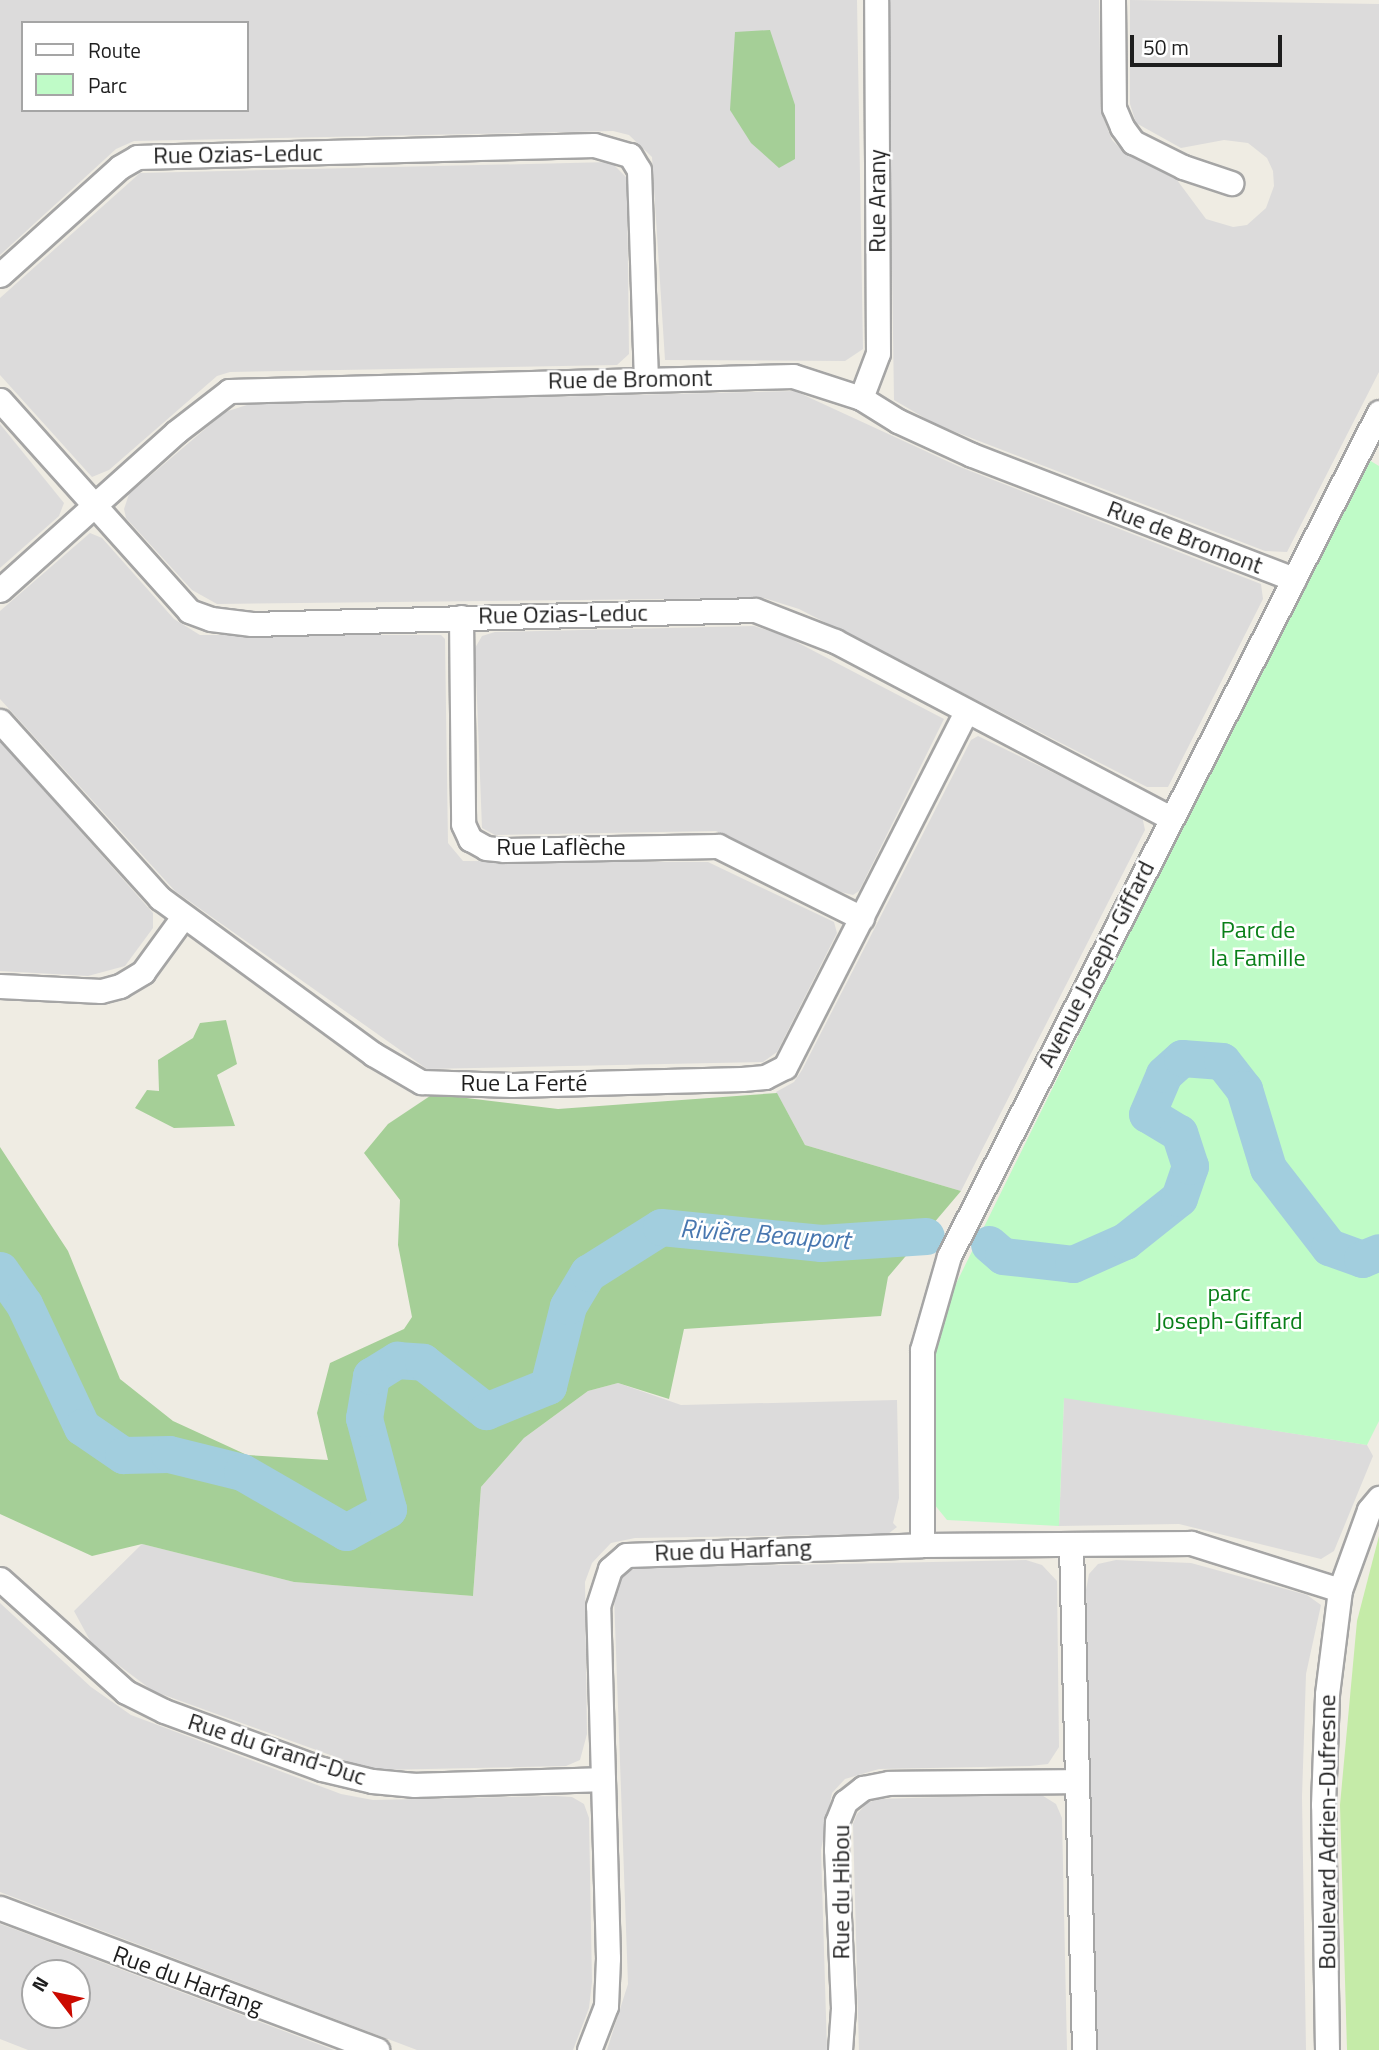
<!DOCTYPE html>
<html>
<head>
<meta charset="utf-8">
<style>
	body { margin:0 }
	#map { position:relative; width:1379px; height:2050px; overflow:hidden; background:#efece3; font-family:"Titillium Web",sans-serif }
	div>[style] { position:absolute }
	.residential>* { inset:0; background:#dcdbdb }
	.grass>* { inset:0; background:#c5eba8 }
	.forest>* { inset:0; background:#a5cf97 }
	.park>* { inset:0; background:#bffbc7 }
	.river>* { height:37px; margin:-18.5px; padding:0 18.5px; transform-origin:18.5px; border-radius:18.5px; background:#a2cede }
	.roads { filter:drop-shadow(2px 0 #a5a5a5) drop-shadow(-2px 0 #a5a5a5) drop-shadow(0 2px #a5a5a5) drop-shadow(0 -2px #a5a5a5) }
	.minor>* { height:23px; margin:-11.5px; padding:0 11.5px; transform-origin:11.5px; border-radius:11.5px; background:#fff }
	span { translate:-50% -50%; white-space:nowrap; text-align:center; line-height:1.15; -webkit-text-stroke:5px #fff; paint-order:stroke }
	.street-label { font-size:24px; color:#1e1e1e }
	.park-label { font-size:24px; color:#097f18 }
	.water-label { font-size:26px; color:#4877b0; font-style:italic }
	.legend { position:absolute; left:21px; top:21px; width:228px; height:91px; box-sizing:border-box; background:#fff; border:2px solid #a5a5a5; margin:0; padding:9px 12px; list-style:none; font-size:21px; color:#1e1e1e }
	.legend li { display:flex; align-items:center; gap:14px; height:35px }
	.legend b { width:35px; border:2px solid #a5a5a5 }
	.north { position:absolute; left:21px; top:1959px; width:70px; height:70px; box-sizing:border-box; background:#fff; border:2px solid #a5a5a5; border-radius:50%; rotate:302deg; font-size:19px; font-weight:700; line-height:28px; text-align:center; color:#1e1e1e }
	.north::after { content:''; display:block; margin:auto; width:24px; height:32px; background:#cb0a00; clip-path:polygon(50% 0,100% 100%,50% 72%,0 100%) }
	.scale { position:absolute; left:1130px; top:35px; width:152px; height:32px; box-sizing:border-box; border:4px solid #1e1e1e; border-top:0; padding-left:9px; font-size:21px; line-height:24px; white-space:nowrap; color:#1e1e1e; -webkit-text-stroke:5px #fff; paint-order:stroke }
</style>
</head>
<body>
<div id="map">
	<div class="residential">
		<i style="clip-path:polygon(evenodd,0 0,857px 0,863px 349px,845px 361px,665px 360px,652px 157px,629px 135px,613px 131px,134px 141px,116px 149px,0 255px,0 0,23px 23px,247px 23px,247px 110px,23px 110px,23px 23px)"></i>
		<i style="clip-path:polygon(888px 0,1099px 0,1101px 112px,1112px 140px,1123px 151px,1177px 180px,1206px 219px,1233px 227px,1247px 225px,1266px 208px,1274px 186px,1273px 171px,1267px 158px,1248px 143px,1224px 140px,1181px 148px,1136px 123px,1130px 104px,1130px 0,1379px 4px,1379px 372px,1287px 552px,1265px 551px,935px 424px,894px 400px)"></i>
		<i style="clip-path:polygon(611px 162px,627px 178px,629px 354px,617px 365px,230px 372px,217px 376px,109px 470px,92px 477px,0 375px,0 298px,140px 173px)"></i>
		<i style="clip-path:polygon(795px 391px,960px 467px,1261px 584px,1263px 599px,1168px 787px,1147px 787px,799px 609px,764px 598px,217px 604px,192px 590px,126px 518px,124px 509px,129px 494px,225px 412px,250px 404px)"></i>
		<i style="clip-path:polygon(0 424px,64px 503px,59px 516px,0 568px)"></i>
		<i style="clip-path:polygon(90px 533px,102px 538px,174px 619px,200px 635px,441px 635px,445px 639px,448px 843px,463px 861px,708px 862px,834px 922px,837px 933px,777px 1052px,763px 1062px,427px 1069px,175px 891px,0 699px,0 611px)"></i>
		<i style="clip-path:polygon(754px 626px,785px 636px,944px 719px,859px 891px,853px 895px,841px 892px,716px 831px,495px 835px,482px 828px,475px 648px,482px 636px,495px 632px)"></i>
		<i style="clip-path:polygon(978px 736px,1142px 816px,1145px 830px,961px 1191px,805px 1145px,776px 1092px,794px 1082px,802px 1070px,971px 740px)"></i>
		<i style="clip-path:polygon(0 741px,153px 913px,153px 928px,125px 966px,88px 976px,0 971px)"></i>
		<i style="clip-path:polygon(618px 1383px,681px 1405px,897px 1400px,899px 1498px,893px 1523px,897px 1527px,888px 1534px,635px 1538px,611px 1543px,592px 1563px,585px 1582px,587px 1734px,580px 1760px,566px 1766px,381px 1770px,358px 1765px,153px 1691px,93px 1646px,74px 1611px,142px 1544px,294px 1582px,473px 1596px,481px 1487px,524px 1438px,588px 1391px)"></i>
		<i style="clip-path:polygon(1064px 1397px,1367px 1445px,1373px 1456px,1334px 1551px,1321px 1559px,1179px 1524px,1059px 1526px)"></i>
		<i style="clip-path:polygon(1026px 1560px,1042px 1565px,1057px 1581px,1059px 1747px,1048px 1764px,1030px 1766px,879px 1769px,845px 1779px,832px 1793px,821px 1850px,827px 2050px,607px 2050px,628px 1984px,614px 1596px,619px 1576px,636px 1568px)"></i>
		<i style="clip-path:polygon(1116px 1560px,1191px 1563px,1307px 1595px,1321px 1605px,1306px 1674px,1302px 1797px,1306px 2050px,1097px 2050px,1086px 1590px,1089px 1574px,1098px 1564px)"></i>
		<i style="clip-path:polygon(0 1603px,91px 1687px,131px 1715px,341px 1794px,373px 1800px,555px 1796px,572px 1797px,584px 1804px,589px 1818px,592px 1982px,589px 2008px,573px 2050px,417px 2050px,0 1892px)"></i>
		<i style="clip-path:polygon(1040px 1794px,1056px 1804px,1062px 1818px,1067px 2050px,859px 2050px,853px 1824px,857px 1814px,867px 1803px,878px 1799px)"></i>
		<i style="clip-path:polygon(evenodd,0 1924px,14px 1929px,334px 2050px,28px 2050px,0 2039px,0 1924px,35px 1973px,77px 1973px,77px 2015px,35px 2015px,35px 1973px)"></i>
	</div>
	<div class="grass">
		<i style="clip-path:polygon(1379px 1536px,1379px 2050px,1347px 2050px,1340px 1805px,1357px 1621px)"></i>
	</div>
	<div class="forest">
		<i style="clip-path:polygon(770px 30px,795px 105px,795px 159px,779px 168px,751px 143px,730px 110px,735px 32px)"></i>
		<i style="clip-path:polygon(226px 1020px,237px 1064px,217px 1075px,235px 1126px,174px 1128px,135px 1108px,147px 1090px,159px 1091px,158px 1060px,193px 1038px,200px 1023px)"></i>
		<i style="clip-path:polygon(777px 1093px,805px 1145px,961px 1191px,888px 1277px,881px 1316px,684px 1329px,669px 1399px,618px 1383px,588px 1391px,524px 1438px,481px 1487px,473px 1596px,294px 1582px,142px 1544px,92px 1556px,0 1514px,0 1147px,68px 1251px,120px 1379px,173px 1421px,247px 1455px,328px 1460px,317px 1413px,330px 1363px,404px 1329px,412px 1317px,398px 1245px,400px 1200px,364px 1153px,388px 1124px,433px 1094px,558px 1109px)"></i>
	</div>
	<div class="park">
		<i style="clip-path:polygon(1369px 460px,1379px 466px,1379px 1421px,1367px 1445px,1064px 1398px,1059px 1526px,947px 1520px,934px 1504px,935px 1355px,944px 1308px,1213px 763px)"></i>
	</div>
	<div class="river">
		<i style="left:989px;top:1244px;width:18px;rotate:41deg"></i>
		<i style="left:1003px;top:1256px;width:70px;rotate:6.5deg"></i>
		<i style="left:1073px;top:1264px;width:57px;rotate:-23.9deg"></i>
		<i style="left:1125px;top:1241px;width:69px;rotate:-38.5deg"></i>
		<i style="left:1179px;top:1198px;width:34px;rotate:-71deg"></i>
		<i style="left:1190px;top:1166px;width:35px;rotate:-108deg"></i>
		<i style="left:1179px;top:1133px;width:37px;rotate:-149deg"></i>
		<i style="left:1147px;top:1114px;width:43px;rotate:-67deg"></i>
		<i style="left:1164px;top:1074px;width:24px;rotate:-42deg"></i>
		<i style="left:1182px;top:1058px;width:40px;rotate:4.3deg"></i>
		<i style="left:1222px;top:1061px;width:36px;rotate:52deg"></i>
		<i style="left:1244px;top:1089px;width:83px;rotate:73.1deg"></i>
		<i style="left:1268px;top:1168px;width:100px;rotate:52.3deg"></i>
		<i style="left:1329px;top:1247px;width:35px;rotate:20deg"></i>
		<i style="left:1362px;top:1259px;width:18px;rotate:-22deg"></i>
		<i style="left:0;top:1270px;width:42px;rotate:54.8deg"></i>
		<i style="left:24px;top:1304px;width:136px;rotate:64.8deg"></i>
		<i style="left:82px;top:1427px;width:50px;rotate:34.3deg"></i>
		<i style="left:123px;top:1455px;width:46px;rotate:-1.2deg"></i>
		<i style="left:169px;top:1454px;width:75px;rotate:13.9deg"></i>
		<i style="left:242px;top:1472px;width:120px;rotate:30deg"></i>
		<i style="left:346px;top:1532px;width:48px;rotate:-28.7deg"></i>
		<i style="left:388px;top:1509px;width:94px;rotate:-104.8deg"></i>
		<i style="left:364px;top:1418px;width:43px;rotate:-80.5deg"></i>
		<i style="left:371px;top:1376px;width:31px;rotate:-32deg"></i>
		<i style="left:397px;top:1360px;width:26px;rotate:4deg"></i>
		<i style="left:423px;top:1362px;width:80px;rotate:37.9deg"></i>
		<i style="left:486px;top:1411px;width:67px;rotate:-22deg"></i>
		<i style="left:548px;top:1386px;width:82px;rotate:-76deg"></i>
		<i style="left:568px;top:1306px;width:39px;rotate:-59deg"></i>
		<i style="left:588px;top:1273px;width:86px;rotate:-32.2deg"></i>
		<i style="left:661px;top:1227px;width:161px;rotate:5.7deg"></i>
		<i style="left:821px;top:1243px;width:105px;rotate:-3.8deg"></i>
	</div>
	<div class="roads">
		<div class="minor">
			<i style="left:1113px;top:0;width:108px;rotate:89.5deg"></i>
			<i style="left:1114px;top:108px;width:21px;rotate:67deg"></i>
			<i style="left:1122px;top:127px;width:19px;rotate:54deg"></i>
			<i style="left:1133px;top:142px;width:56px;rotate:26.6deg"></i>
			<i style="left:1183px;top:167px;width:51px;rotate:18.4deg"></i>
			<i style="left:0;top:275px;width:161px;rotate:-42deg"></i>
			<i style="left:120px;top:167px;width:20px;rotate:-30deg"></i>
			<i style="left:137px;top:157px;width:457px;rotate:-1.5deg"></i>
			<i style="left:594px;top:145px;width:37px;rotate:16deg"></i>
			<i style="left:630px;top:155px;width:17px;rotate:59deg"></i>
			<i style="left:639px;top:170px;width:209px;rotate:88.1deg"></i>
			<i style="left:861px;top:398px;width:48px;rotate:-69.3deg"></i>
			<i style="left:878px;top:353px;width:353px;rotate:-90.3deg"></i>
			<i style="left:0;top:400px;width:283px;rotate:48.1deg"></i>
			<i style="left:189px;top:611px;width:23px;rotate:20deg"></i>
			<i style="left:211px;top:619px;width:41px;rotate:7deg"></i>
			<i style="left:252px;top:624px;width:503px;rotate:-1.59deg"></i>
			<i style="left:755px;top:610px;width:86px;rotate:21.2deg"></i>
			<i style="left:835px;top:641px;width:380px;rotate:27.8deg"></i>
			<i style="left:0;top:590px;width:237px;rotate:-41.9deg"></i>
			<i style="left:176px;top:432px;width:67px;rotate:-37.7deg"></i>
			<i style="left:229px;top:391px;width:564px;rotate:-1.52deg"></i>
			<i style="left:793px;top:376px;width:71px;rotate:17.9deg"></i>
			<i style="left:861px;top:398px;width:44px;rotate:31.9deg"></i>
			<i style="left:898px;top:421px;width:81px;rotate:24.7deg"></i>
			<i style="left:972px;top:455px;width:345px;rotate:21.1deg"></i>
			<i style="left:461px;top:617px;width:207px;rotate:89.4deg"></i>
			<i style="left:463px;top:824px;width:17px;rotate:65deg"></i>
			<i style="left:470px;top:839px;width:18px;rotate:29deg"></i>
			<i style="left:486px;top:848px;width:18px;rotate:6deg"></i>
			<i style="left:504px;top:850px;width:214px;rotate:-1.1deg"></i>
			<i style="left:718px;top:846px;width:161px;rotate:26.6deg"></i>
			<i style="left:0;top:721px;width:239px;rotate:47.9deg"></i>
			<i style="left:160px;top:898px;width:264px;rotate:36.2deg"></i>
			<i style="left:373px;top:1054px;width:56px;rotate:30.3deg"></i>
			<i style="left:421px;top:1082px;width:91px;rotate:1.9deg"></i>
			<i style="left:512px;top:1085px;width:230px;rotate:-1.5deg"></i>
			<i style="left:742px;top:1079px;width:23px;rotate:-5deg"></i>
			<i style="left:765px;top:1077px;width:22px;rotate:-27deg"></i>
			<i style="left:785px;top:1067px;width:398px;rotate:-63deg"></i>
			<i style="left:0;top:986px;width:101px;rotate:2.8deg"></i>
			<i style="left:101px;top:991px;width:20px;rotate:-15deg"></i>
			<i style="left:120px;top:986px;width:27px;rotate:-31deg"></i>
			<i style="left:143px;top:972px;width:68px;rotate:-54deg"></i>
			<i style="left:922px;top:1545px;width:195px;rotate:-90deg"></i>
			<i style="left:922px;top:1350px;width:98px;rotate:-74deg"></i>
			<i style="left:949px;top:1256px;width:947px;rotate:-63deg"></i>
			<i style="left:1071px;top:1546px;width:504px;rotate:88.52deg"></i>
			<i style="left:0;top:1579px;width:169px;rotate:41.9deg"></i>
			<i style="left:126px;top:1692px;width:42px;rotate:26.6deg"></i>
			<i style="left:164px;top:1711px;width:168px;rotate:20.2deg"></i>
			<i style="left:322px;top:1769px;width:51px;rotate:13.5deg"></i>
			<i style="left:372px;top:1781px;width:43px;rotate:5.3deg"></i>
			<i style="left:415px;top:1785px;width:188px;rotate:-1.8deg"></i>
			<i style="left:0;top:1908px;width:403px;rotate:20.6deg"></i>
			<i style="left:589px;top:2050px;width:47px;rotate:-68.9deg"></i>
			<i style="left:606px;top:2006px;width:48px;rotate:-87.6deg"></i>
			<i style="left:608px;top:1958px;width:352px;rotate:-91.6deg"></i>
			<i style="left:598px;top:1606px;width:39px;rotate:-72deg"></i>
			<i style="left:610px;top:1569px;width:21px;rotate:-41deg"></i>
			<i style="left:626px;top:1555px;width:296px;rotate:-1.9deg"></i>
			<i style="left:922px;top:1545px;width:269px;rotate:-0.4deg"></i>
			<i style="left:1191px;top:1543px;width:156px;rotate:17.5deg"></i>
			<i style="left:840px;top:2050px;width:42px;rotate:-85.9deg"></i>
			<i style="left:843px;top:2008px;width:158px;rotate:-92.5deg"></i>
			<i style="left:836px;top:1850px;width:28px;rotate:-88deg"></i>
			<i style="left:837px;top:1822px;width:22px;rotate:-68deg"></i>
			<i style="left:845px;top:1802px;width:23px;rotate:-38deg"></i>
			<i style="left:863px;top:1788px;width:26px;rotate:-11deg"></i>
			<i style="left:889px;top:1783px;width:187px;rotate:-0.6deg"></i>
			<i style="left:1327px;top:2050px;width:245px;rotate:-90.9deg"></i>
			<i style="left:1323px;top:1805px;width:111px;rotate:-87.9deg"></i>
			<i style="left:1327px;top:1694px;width:105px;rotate:-82.9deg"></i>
			<i style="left:1340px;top:1590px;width:85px;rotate:-70.1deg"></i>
			<i style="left:1369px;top:1510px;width:16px;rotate:-50deg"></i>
		</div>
	</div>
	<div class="street-label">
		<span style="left:238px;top:154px;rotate:-1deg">Rue Ozias-Leduc</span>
		<span style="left:877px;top:201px;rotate:-90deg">Rue Arany</span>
		<span style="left:630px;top:379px;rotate:-1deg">Rue de Bromont</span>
		<span style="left:1185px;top:537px;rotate:21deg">Rue de Bromont</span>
		<span style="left:563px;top:614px;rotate:-1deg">Rue Ozias-Leduc</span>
		<span style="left:561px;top:847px">Rue Laflèche</span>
		<span style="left:1096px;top:964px;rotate:-63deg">Avenue Joseph-Giffard</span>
		<span style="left:524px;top:1083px">Rue La Ferté</span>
		<span style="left:733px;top:1550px;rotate:-2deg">Rue du Harfang</span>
		<span style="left:277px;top:1749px;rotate:18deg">Rue du Grand-Duc</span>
		<span style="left:1327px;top:1832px;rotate:-90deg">Boulevard Adrien-Dufresne</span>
		<span style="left:841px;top:1892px;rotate:-90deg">Rue du Hibou</span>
		<span style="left:188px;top:1980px;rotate:20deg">Rue du Harfang</span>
	</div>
	<div class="park-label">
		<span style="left:1258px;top:944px">Parc de<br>la Famille</span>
		<span style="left:1229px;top:1307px">parc<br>Joseph-Giffard</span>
	</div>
	<div class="water-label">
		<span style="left:765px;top:1234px;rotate:4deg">Rivière Beauport</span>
	</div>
	<ul class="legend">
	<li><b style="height:9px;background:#fff"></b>Route</li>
	<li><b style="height:19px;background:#bffbc7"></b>Parc</li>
	</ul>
	<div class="north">N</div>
	<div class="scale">50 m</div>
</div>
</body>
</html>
